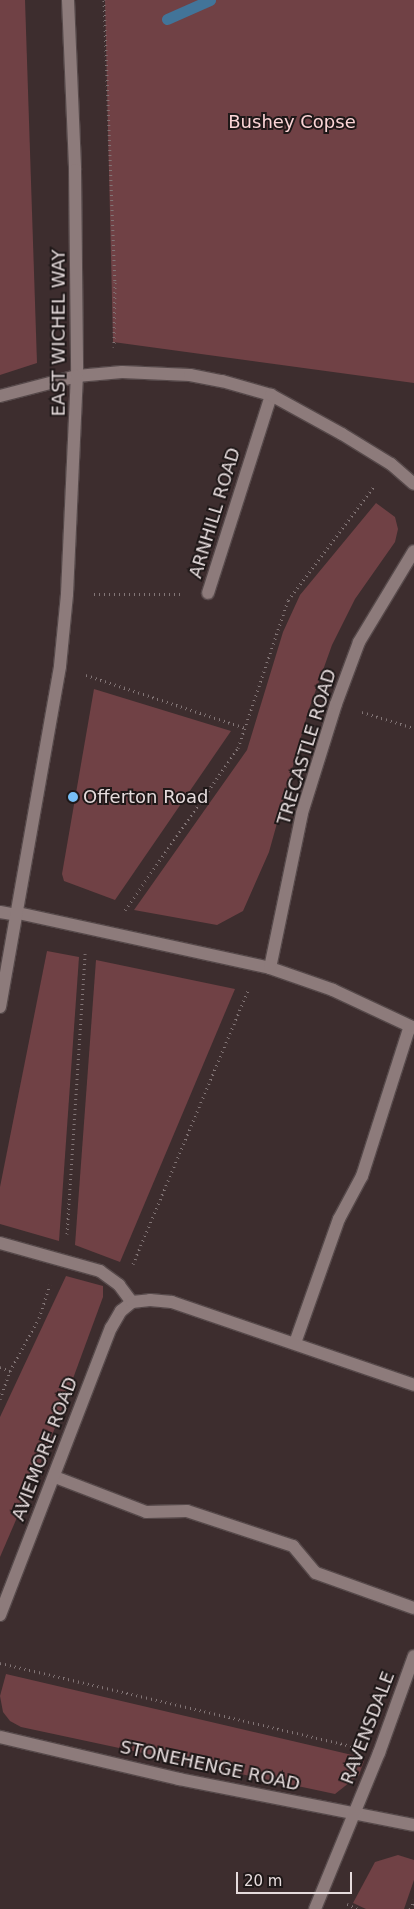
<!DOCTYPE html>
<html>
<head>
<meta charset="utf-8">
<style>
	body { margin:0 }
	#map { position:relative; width:414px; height:1909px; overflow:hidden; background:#3d2d2e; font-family:"DejaVu Sans",sans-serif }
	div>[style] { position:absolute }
	.green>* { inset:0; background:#704145 }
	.stream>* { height:11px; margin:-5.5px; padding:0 5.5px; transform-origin:5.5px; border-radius:5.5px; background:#427499 }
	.path>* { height:3px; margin-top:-1.5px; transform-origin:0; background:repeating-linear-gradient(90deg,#817475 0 1px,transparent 0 5px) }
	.roads { filter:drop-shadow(1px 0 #56494a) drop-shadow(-1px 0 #56494a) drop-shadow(0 1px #56494a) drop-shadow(0 -1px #56494a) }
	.service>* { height:12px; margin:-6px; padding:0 6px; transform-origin:6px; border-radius:6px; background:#8d7b7b }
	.pedestrian>* { height:12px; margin:-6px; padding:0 6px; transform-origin:6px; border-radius:6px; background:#8d7b7b }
	.minor>* { height:12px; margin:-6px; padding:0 6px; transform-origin:6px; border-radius:6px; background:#8d7b7b }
	.dots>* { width:14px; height:14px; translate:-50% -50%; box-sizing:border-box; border:2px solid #1f1818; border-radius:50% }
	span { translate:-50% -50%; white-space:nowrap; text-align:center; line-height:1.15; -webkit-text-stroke:4px #1f1818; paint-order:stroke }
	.park-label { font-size:18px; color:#fbd4d6 }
	.street-label { font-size:18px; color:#e6dcdd }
	.poi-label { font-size:18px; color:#e6dcdd }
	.left { translate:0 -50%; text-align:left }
	.scale { position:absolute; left:236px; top:1872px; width:116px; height:22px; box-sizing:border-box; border:2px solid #e6dcdd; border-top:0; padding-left:6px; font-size:15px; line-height:18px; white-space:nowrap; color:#e6dcdd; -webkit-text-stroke:4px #1f1818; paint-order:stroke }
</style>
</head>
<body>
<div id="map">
	<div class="green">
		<i style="clip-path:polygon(0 0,25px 0,37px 363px,0 375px)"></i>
		<i style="clip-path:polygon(105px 0,414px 0,414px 383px,113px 342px)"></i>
		<i style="clip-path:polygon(376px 503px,395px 517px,398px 529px,395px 542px,355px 599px,332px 645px,308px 712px,269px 852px,243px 911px,217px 925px,134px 910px,247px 750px,283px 632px,300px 595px)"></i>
		<i style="clip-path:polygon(94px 689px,231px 731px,115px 900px,64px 881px,62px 874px)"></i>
		<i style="clip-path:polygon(47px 951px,79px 957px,59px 1241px,0 1224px,0 1187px)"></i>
		<i style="clip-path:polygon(96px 960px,235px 989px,120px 1262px,75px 1245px)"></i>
		<i style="clip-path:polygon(66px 1276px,103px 1286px,103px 1297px,50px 1441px,0 1557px,0 1417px)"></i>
		<i style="clip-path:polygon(6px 1674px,365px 1758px,359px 1775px,335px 1794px,21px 1727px,10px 1721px,3px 1712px,0 1696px)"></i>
		<i style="clip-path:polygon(398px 1855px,414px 1860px,414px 1880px,404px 1909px,366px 1909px,353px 1903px,375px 1862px)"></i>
	</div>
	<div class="stream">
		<i style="left:167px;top:19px;width:47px;rotate:-23.8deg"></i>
	</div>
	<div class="path">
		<i style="left:104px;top:0;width:282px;rotate:87.8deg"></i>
		<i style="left:115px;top:282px;width:65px;rotate:90.9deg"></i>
		<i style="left:94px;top:594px;width:89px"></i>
		<i style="left:86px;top:675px;width:168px;rotate:18.4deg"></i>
		<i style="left:362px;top:712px;width:54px;rotate:17.1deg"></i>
		<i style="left:125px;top:910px;width:198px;rotate:-55.1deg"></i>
		<i style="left:238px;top:748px;width:156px;rotate:-71.3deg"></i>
		<i style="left:288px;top:600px;width:144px;rotate:-52.9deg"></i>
		<i style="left:67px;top:1234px;width:281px;rotate:-86.3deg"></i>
		<i style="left:133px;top:1264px;width:297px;rotate:-67.2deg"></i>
		<i style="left:0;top:1367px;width:11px;rotate:22deg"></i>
		<i style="left:0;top:1399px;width:30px;rotate:-70deg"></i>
		<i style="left:10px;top:1371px;width:60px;rotate:-61.3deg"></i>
		<i style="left:39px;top:1318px;width:35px;rotate:-72deg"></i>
		<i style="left:0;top:1663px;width:362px;rotate:13.3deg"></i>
		<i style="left:347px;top:1904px;width:12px;rotate:24deg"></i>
		<i style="left:410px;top:1909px;width:10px;rotate:-66deg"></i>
	</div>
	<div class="roads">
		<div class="service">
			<i style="left:68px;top:0;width:170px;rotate:87.6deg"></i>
			<i style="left:75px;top:170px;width:206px;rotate:89.4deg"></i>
			<i style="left:208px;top:593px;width:208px;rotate:-72.3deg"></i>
			<i style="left:295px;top:1343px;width:132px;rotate:-70.5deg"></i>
			<i style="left:339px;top:1219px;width:49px;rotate:-61.9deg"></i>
			<i style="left:362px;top:1176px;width:157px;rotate:-72.3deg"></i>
			<i style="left:55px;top:1477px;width:97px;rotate:21deg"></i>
			<i style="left:146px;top:1512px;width:41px;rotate:-1.4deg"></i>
			<i style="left:187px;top:1511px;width:112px;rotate:18.3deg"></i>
			<i style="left:293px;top:1546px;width:35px;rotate:50deg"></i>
			<i style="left:316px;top:1573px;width:104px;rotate:19.7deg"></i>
		</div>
		<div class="pedestrian">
			<i style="left:0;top:1243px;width:104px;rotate:15.6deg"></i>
			<i style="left:100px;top:1271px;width:24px;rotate:36deg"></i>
			<i style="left:119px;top:1285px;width:21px;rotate:53deg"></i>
		</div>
		<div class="minor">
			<i style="left:0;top:396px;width:80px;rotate:-14.6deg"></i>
			<i style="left:77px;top:376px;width:45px;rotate:-5.1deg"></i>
			<i style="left:122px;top:372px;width:68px;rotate:2.5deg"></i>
			<i style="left:190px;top:375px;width:33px;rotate:11deg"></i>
			<i style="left:222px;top:381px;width:51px;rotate:15.9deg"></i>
			<i style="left:271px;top:395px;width:81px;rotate:28.8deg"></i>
			<i style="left:342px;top:434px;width:57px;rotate:31.5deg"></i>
			<i style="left:391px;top:464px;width:30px;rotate:41deg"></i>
			<i style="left:0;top:912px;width:17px;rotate:10deg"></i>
			<i style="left:18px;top:913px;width:258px;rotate:12.3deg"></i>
			<i style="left:270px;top:968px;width:67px;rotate:19.2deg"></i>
			<i style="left:333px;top:990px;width:89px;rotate:25.1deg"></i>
			<i style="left:270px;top:968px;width:158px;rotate:-78.3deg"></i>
			<i style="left:302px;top:813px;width:114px;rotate:-72.7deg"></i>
			<i style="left:336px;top:704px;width:66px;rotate:-69.6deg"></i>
			<i style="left:359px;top:642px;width:106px;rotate:-58.9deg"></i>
			<i style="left:0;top:1007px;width:346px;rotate:-80deg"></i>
			<i style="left:60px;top:666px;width:72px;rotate:-84.4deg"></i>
			<i style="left:67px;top:594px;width:218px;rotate:-87.4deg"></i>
			<i style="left:0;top:1615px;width:308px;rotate:-68.9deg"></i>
			<i style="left:111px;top:1328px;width:20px;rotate:-60deg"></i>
			<i style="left:121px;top:1311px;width:14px;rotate:-39deg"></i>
			<i style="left:132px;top:1302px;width:18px;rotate:-6deg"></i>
			<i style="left:150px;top:1300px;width:22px;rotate:5deg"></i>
			<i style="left:172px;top:1302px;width:256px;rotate:18.9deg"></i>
			<i style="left:0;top:1737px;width:184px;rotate:13.2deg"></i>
			<i style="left:179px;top:1779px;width:239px;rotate:11.1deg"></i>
			<i style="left:315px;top:1909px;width:169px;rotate:-67.7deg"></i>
			<i style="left:379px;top:1753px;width:103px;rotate:-70.2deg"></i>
		</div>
	</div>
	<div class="dots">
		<i style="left:73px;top:797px;background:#77bff7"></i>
	</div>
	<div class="park-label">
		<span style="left:292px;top:122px">Bushey Copse</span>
	</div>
	<div class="street-label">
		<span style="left:59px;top:333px;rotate:-90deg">EAST WICHEL WAY</span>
		<span style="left:215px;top:513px;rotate:-73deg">ARNHILL ROAD</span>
		<span style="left:307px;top:747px;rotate:-73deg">TRECASTLE ROAD</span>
		<span style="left:45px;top:1449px;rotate:-69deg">AVIEMORE ROAD</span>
		<span style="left:368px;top:1728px;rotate:-69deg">RAVENSDALE</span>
		<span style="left:210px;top:1766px;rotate:12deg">STONEHENGE ROAD</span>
	</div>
	<div class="poi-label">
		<span class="left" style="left:83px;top:797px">Offerton Road</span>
	</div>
	<div class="scale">20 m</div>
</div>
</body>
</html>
